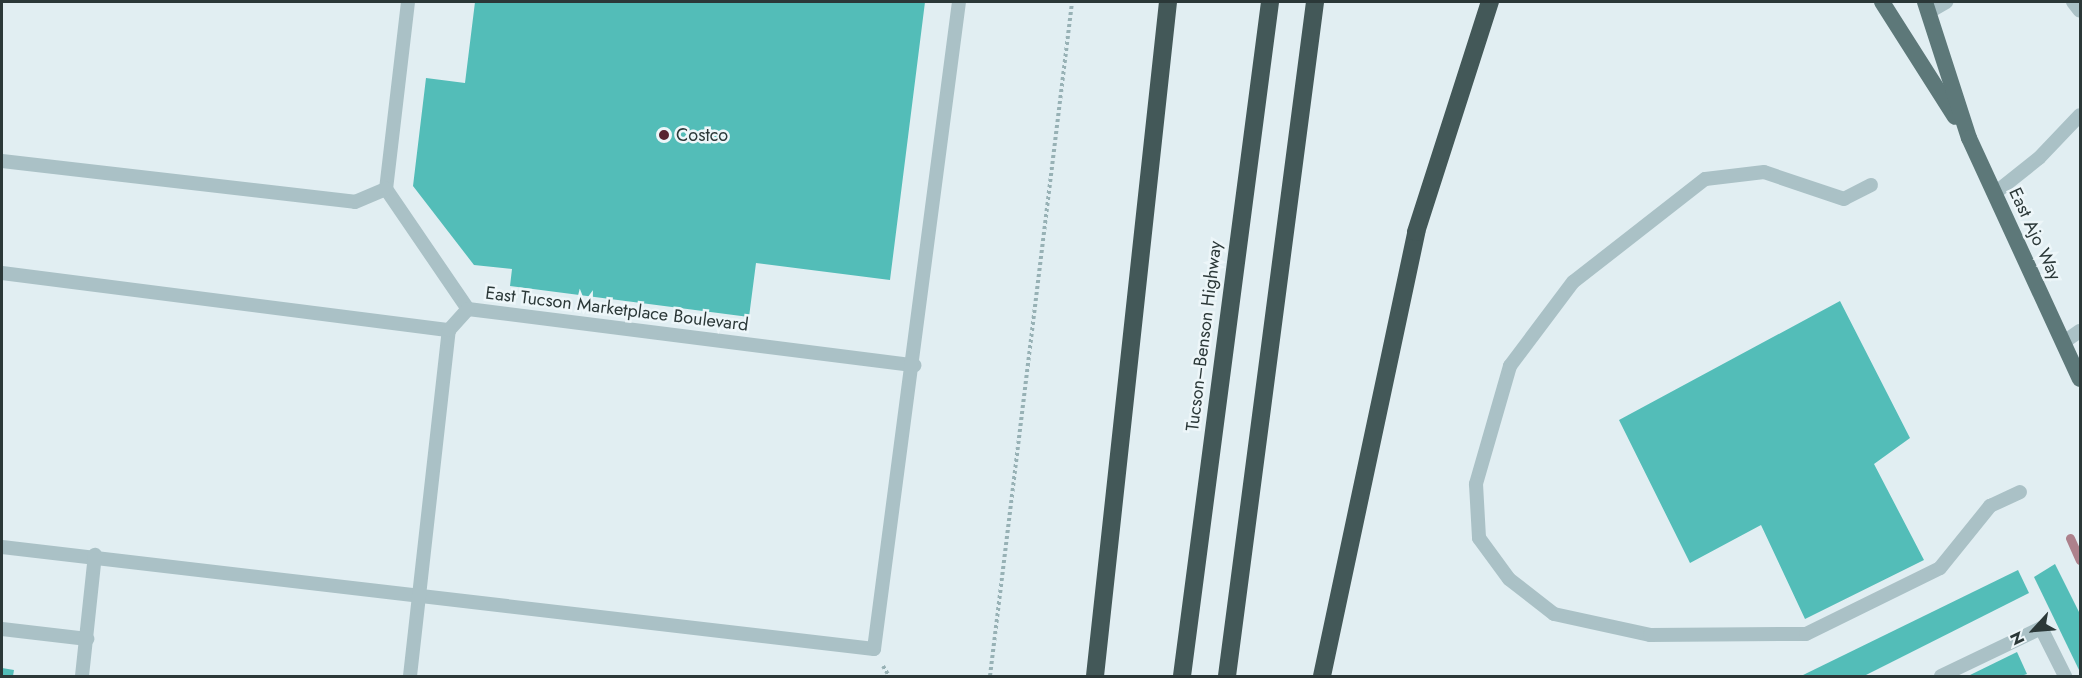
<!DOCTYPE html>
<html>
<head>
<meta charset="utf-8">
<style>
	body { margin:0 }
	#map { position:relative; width:2082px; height:678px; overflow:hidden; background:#e1eef2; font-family:Jost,sans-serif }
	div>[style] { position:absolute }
	.stream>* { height:9px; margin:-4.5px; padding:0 4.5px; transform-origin:4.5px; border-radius:4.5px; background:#ad818c }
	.building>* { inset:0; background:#53bdb8 }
	.path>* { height:4px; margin-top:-2px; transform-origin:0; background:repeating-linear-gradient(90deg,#97b1b5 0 3px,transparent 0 6px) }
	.service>* { height:14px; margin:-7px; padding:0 7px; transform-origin:7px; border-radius:7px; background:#aac1c6 }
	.primary>* { height:16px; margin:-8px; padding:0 8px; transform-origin:8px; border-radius:8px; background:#5d7879 }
	.motorway>* { height:18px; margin:-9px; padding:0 9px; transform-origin:9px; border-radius:9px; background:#435858 }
	.dots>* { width:16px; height:16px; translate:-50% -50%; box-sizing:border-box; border:3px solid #edf6f9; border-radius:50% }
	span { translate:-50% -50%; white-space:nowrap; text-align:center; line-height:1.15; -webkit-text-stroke:5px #edf6f9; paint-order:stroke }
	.poi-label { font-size:18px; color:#2b3838 }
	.left { translate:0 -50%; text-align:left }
	.street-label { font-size:18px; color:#2b3838 }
	.frame { position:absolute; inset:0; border:3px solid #2b3838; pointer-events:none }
	.north { position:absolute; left:2004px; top:600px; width:60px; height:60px; -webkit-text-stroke:4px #edf6f9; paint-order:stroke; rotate:244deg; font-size:16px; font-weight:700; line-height:24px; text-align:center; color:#2b3838 }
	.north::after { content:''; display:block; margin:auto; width:21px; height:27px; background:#2b3838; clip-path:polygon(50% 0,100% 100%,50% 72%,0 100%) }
</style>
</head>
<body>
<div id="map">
	<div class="stream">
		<i style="left:2070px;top:538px;width:24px;rotate:66deg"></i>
	</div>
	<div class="building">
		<i style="clip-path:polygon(475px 2px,925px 2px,890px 280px,756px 263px,749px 317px,510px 286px,512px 269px,474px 265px,413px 186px,426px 78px,465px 83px)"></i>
		<i style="clip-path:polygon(1840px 301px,1910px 438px,1874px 464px,1924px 560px,1805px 619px,1761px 525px,1690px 563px,1619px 420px)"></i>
		<i style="clip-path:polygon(2055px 564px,2080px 614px,2080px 672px,2034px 577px)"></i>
		<i style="clip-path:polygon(2018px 570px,2029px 593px,1864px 676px,1801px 676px)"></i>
		<i style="clip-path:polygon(2017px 652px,2027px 674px,2021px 676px,1968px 676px)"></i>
		<i style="clip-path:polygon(2px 668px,14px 670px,13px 676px,2px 676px)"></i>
	</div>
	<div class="path">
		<i style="left:883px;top:666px;width:12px;rotate:59deg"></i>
		<i style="left:990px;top:676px;width:679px;rotate:-83.06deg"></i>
	</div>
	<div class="service">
		<i style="left:408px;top:2px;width:188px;rotate:96.7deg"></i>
		<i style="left:386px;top:189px;width:145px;rotate:55.7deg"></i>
		<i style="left:468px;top:309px;width:450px;rotate:7.2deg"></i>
		<i style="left:2073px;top:2px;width:11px;rotate:52deg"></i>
		<i style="left:1929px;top:12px;width:20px;rotate:-30deg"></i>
		<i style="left:2px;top:161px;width:355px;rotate:6.6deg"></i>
		<i style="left:355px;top:202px;width:34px;rotate:-23deg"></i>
		<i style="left:1871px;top:185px;width:30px;rotate:153deg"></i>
		<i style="left:1844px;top:199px;width:84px;rotate:-161.4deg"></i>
		<i style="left:1764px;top:172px;width:59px;rotate:173.2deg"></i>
		<i style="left:1705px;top:179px;width:167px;rotate:142deg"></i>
		<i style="left:1573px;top:282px;width:105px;rotate:126.9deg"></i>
		<i style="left:1510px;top:366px;width:123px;rotate:106.1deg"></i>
		<i style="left:1476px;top:484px;width:54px;rotate:86.8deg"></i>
		<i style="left:1479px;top:538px;width:51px;rotate:53.8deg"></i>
		<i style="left:1509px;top:579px;width:57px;rotate:37.9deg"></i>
		<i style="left:1554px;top:614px;width:98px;rotate:12.3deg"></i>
		<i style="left:1650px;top:635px;width:156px;rotate:-0.4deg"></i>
		<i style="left:1806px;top:634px;width:149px;rotate:-26.2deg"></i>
		<i style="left:1940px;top:568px;width:80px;rotate:-51.1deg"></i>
		<i style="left:1990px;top:506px;width:33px;rotate:-25deg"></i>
		<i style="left:1995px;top:193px;width:56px;rotate:-38.5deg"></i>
		<i style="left:2039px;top:158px;width:59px;rotate:-46.4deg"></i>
		<i style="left:2px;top:273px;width:451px;rotate:7.3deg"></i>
		<i style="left:2064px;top:342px;width:19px;rotate:-35deg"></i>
		<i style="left:2px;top:547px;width:878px;rotate:6.67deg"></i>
		<i style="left:874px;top:649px;width:653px;rotate:-82.52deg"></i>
		<i style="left:2px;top:629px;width:86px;rotate:6.7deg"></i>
		<i style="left:82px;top:676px;width:122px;rotate:-83.9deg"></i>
		<i style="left:410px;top:676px;width:348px;rotate:-83.6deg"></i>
		<i style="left:449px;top:330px;width:28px;rotate:-48deg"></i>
		<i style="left:1941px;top:676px;width:111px;rotate:-25.6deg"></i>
		<i style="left:2041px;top:628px;width:54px;rotate:63.4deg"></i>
	</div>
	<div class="primary">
		<i style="left:1882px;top:2px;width:136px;rotate:57.6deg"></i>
		<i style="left:1925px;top:2px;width:143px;rotate:72.1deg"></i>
		<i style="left:1969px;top:138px;width:265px;rotate:65.3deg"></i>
	</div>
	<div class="motorway">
		<i style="left:1095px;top:676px;width:678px;rotate:-83.82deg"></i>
		<i style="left:1182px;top:676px;width:680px;rotate:-82.56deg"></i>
		<i style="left:1227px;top:676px;width:680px;rotate:-82.56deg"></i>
		<i style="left:1322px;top:676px;width:454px;rotate:-78deg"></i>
		<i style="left:1416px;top:232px;width:242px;rotate:-72.2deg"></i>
	</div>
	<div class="dots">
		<i style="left:664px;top:135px;background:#57232f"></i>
	</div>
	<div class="poi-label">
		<span class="left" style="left:676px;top:135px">Costco</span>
	</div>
	<div class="street-label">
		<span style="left:2035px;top:234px;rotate:65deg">East Ajo Way</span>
		<span style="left:617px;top:309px;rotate:7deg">East Tucson Marketplace Boulevard</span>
		<span style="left:1204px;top:336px;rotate:-83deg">Tucson–Benson Highway</span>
	</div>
	<div class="frame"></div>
	<div class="north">N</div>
</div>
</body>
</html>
